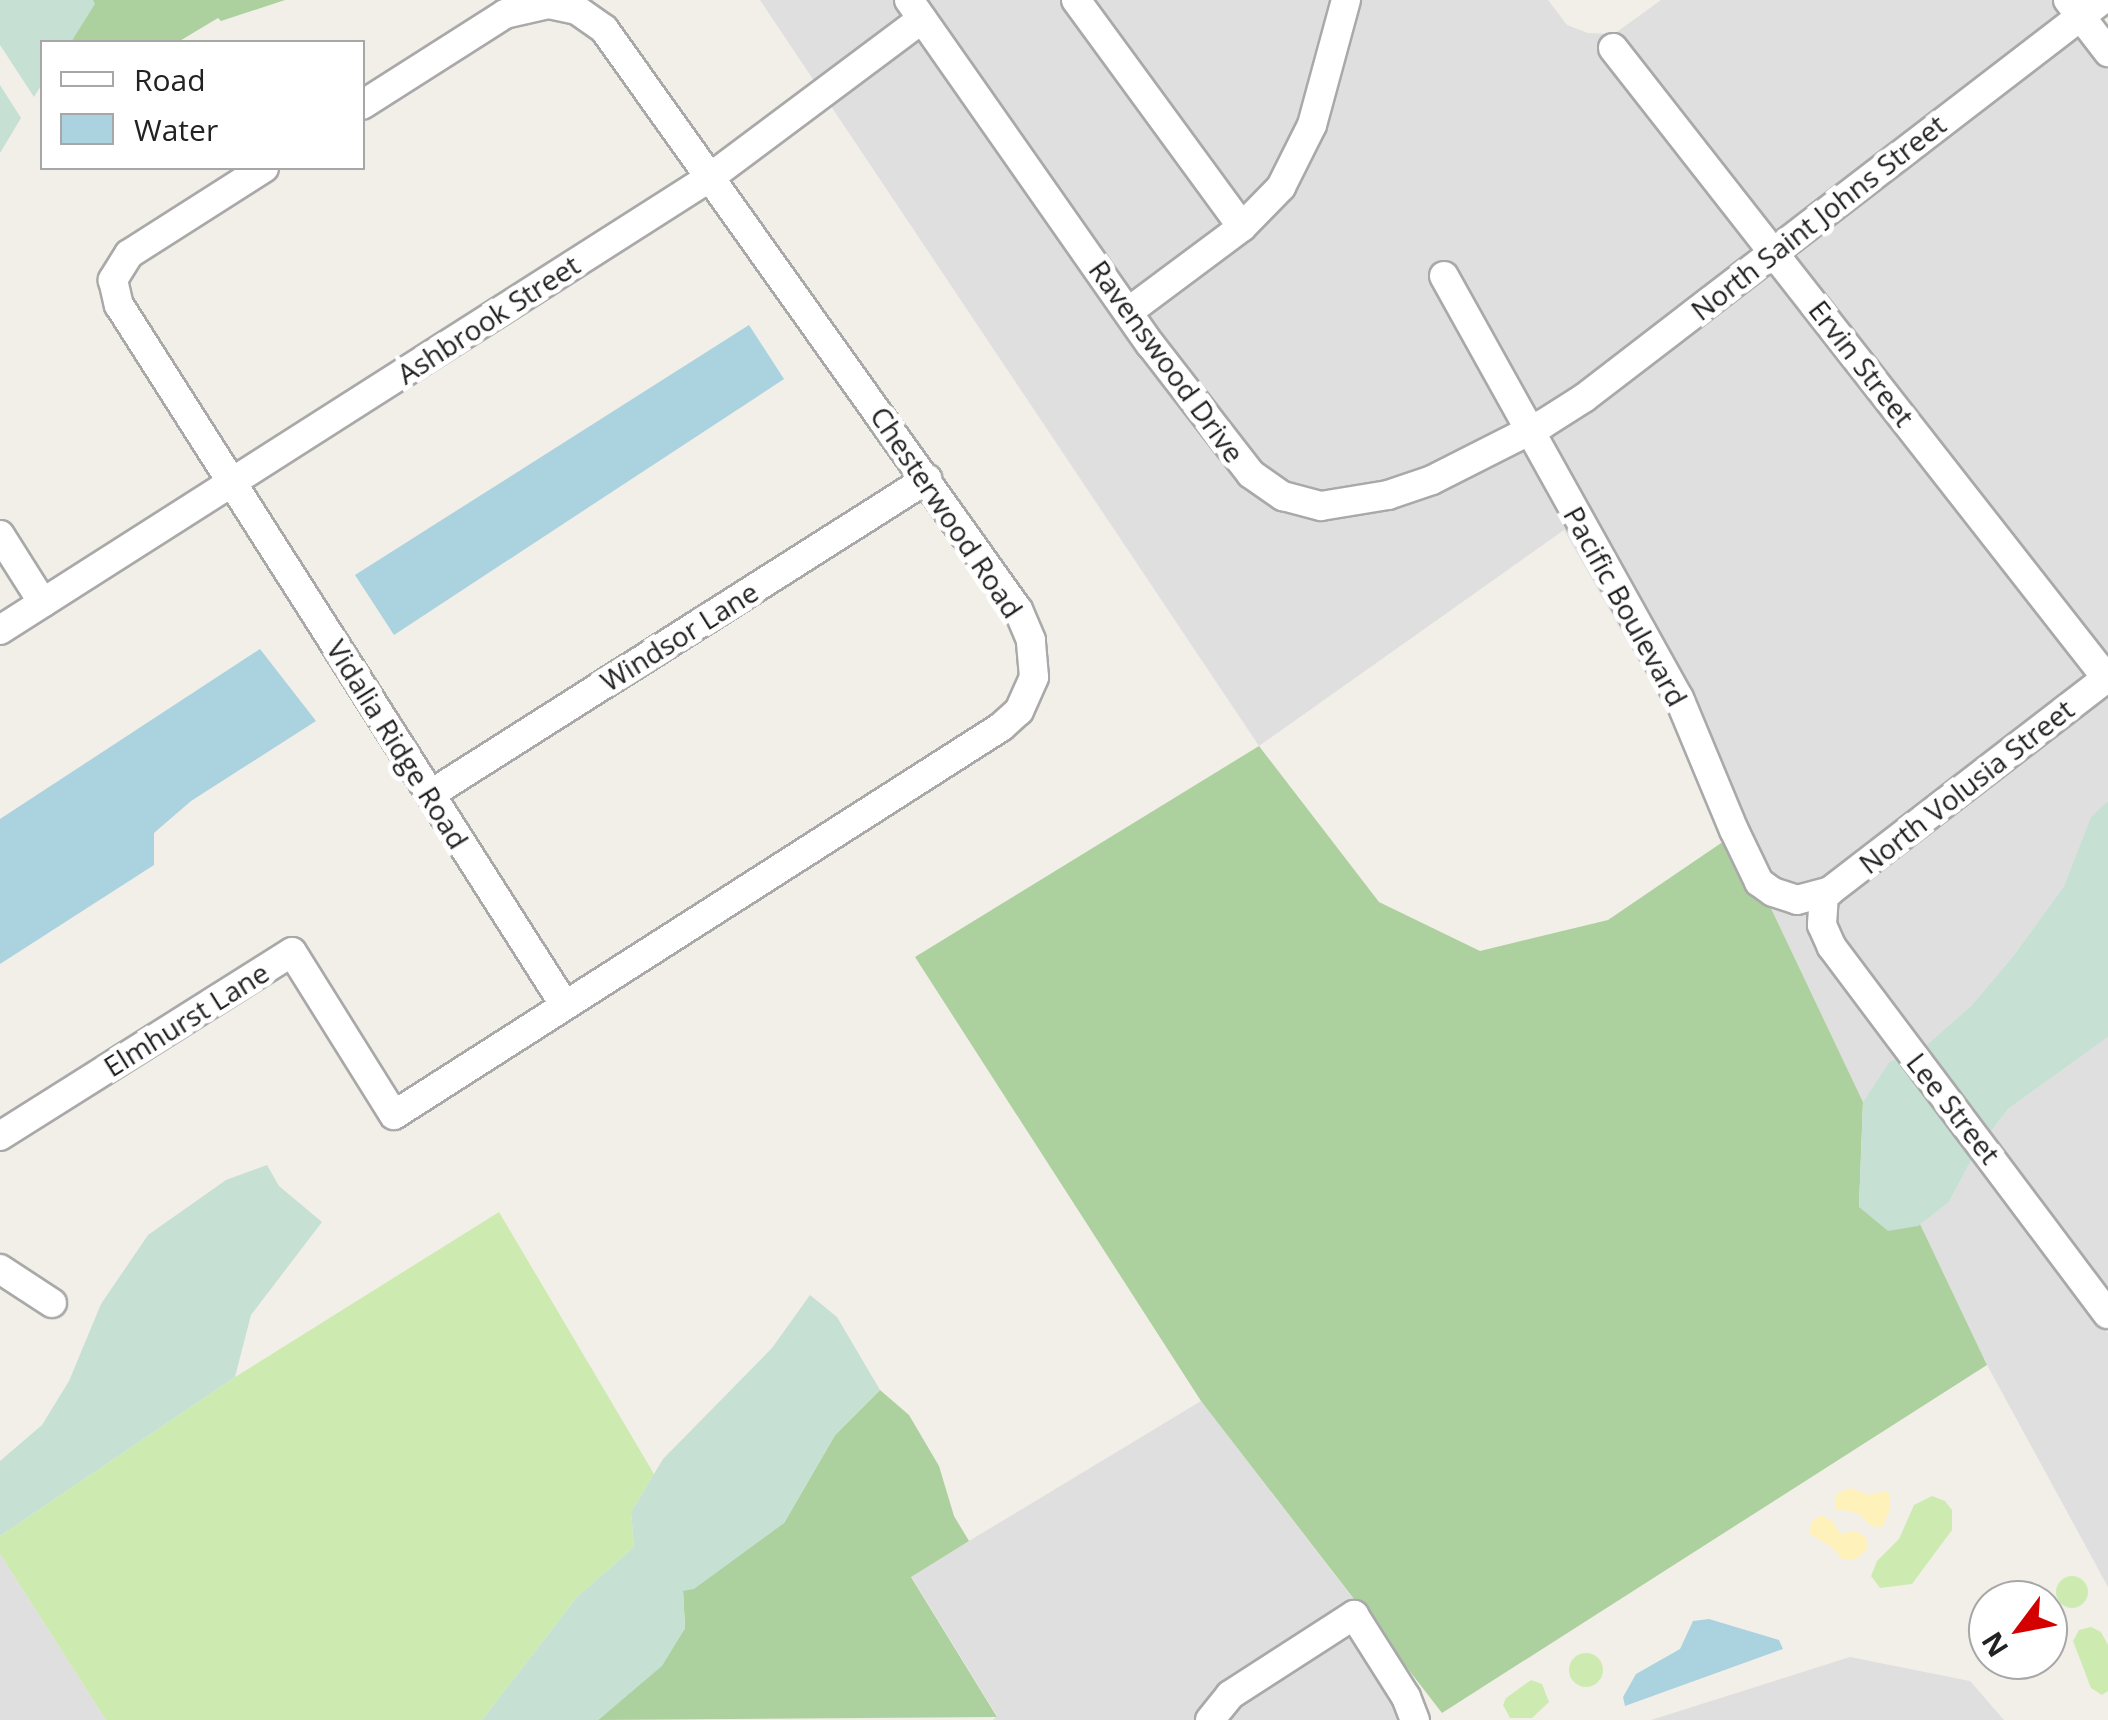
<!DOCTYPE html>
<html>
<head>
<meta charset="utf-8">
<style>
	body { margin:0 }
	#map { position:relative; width:2108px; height:1720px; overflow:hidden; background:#f2efe9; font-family:"Open Sans",sans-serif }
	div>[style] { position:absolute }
	.residential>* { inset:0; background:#e0dfdf }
	.grass>* { inset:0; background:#cdebb0 }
	.round { border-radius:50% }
	.forest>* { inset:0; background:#add19e }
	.wetland>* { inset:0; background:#c6e0d4 }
	.sand>* { inset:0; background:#fff1ba }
	.water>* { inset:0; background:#aad3df }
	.roads { filter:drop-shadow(2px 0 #a9a9a9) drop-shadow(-2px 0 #a9a9a9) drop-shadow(0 2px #a9a9a9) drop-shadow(0 -2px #a9a9a9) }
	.minor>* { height:28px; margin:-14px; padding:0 14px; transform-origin:14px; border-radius:14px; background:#fff }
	span { translate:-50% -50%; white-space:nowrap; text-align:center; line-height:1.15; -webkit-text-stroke:10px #fff; paint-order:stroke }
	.street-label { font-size:28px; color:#222 }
	.legend { position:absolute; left:40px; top:40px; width:325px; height:130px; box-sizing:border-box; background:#fff; border:2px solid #a7a7a7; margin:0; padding:12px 18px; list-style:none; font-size:30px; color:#222 }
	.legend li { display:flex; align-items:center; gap:20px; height:50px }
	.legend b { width:50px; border:2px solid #a7a7a7 }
	.north { position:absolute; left:1968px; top:1580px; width:100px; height:100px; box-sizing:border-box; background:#fff; border:2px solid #a7a7a7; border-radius:50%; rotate:238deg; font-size:28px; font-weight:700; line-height:40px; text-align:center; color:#222 }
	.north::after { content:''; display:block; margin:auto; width:35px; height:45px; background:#d40000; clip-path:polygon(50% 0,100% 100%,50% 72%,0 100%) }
</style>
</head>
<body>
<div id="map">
	<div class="residential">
		<i style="clip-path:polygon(760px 0,895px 0,952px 81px,1297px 512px,1526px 445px,1669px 703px,1694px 759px,1564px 530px,1259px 746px)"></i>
		<i style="clip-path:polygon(922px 0,1062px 0,1228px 226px,1131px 298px)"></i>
		<i style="clip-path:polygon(1089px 0,1336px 0,1302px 123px,1272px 183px,1245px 212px)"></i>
		<i style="clip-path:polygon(1357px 0,1548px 0,1567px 25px,1588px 33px,1614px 34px,1661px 0,2054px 0,2066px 15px,1777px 236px,1615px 34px,1599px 47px,1760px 249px,1535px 418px,1448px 263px,1430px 274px,1516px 428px,1386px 486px,1306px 494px,1259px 467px,1142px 313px,1256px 229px)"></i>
		<i style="clip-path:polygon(2078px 30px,2108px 70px,2108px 662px,1789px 251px)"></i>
		<i style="clip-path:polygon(1771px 264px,2092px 677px,1824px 883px,1799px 890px,1768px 875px,1545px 434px)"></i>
		<i style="clip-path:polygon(2104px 693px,2108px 698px,2108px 801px,2091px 818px,2064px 886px,2014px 955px,1971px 1006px,1922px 1049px,1841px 941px,1833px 921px,1836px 900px)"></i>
		<i style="clip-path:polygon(1768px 902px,1811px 908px,1901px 1057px,1889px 1062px,1863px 1102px)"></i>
		<i style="clip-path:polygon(2108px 1037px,2108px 1295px,1988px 1135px,2008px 1109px)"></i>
		<i style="clip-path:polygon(1975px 1153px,2108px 1333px,2108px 1587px,1987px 1365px,1920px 1224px,1949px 1202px)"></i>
		<i style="clip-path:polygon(1201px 1401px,1361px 1609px,1199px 1720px,993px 1720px,997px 1716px,911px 1576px)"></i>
		<i style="clip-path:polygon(0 1554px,106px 1720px,0 1720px)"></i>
		<i style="clip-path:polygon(1350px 1629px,1404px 1720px,1221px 1720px,1225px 1714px)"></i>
		<i style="clip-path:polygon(1850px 1657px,1970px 1681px,2004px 1720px,1651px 1720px)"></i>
	</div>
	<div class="grass">
		<i style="clip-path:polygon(499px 1212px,654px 1474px,631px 1512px,634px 1547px,577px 1597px,482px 1720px,106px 1720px,0 1554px,0 1536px,235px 1377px)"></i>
		<i style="clip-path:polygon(1932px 1496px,1945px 1501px,1952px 1510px,1952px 1530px,1912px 1584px,1880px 1588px,1871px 1576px,1877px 1561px,1899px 1539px,1914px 1505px)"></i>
		<i class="round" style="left:2056px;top:1576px;width:32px;height:32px"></i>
		<i style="clip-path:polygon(2091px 1627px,2101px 1632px,2108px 1645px,2108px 1691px,2102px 1695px,2091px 1688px,2073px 1641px,2079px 1630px)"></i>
		<i class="round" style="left:1569px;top:1653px;width:34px;height:34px"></i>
		<i style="clip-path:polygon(1531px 1680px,1542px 1684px,1549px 1702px,1532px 1718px,1510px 1718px,1503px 1705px,1506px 1698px)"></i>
	</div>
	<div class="forest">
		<i style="clip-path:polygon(93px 0,285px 0,221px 21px,218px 18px,178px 42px,71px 42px)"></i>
		<i style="clip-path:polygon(1259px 746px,1379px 902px,1480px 951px,1608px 920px,1727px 839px,1768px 902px,1863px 1102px,1859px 1207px,1920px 1224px,1987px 1365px,1442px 1713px,1201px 1401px,915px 957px)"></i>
		<i style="clip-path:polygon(880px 1390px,909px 1415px,939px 1466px,954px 1516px,969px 1541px,911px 1577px,997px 1717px,598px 1720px,662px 1665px,685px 1628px,683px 1590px,784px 1523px,835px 1435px)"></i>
	</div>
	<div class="wetland">
		<i style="clip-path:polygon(0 0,93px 0,95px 4px,71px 42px,42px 42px,42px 84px,34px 97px,0 45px)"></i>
		<i style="clip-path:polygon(0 85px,21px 118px,0 153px)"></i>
		<i style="clip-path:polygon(2108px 801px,2108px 1037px,2008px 1109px,1988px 1135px,1922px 1049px,1971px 1006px,2014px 955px,2064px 886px,2091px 817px)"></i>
		<i style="clip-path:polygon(1901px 1057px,1975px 1153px,1949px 1202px,1918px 1226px,1888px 1231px,1859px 1207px,1863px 1102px,1889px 1062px)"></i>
		<i style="clip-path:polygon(267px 1165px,279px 1186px,322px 1222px,251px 1315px,235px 1377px,0 1536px,0 1461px,42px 1425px,69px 1381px,101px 1304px,148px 1235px,226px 1180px)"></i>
		<i style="clip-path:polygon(810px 1295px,837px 1317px,880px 1390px,835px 1435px,784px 1523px,694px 1589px,683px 1591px,685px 1628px,662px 1666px,598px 1720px,482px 1720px,577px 1597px,634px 1547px,631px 1512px,663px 1459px,772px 1348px)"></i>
	</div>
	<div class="sand">
		<i style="clip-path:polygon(1850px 1488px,1869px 1495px,1885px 1491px,1890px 1494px,1890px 1510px,1882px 1527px,1871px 1526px,1858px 1513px,1836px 1509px,1836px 1494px)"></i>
		<i style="clip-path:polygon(1821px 1515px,1833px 1522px,1840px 1534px,1855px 1531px,1865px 1536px,1868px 1548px,1856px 1559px,1843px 1560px,1833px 1548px,1809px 1533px,1812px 1521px)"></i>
	</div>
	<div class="water">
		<i style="clip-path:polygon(749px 325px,784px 379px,394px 635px,355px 575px)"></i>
		<i style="clip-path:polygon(260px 649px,316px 721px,191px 801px,154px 833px,154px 865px,0 964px,0 819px)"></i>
		<i style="clip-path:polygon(1709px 1619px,1779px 1640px,1783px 1649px,1625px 1706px,1623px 1697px,1636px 1674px,1680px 1649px,1693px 1621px)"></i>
	</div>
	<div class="roads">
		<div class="minor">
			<i style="left:909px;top:0;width:421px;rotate:55deg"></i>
			<i style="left:1151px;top:345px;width:163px;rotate:52.2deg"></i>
			<i style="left:1251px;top:474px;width:39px;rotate:35deg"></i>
			<i style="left:1283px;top:496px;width:39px;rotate:15deg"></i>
			<i style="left:1321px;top:506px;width:68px;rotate:-9.3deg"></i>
			<i style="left:1388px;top:495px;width:46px;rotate:-18.8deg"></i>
			<i style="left:1432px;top:480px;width:124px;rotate:-26.8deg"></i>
			<i style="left:1543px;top:424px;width:49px;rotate:-32.4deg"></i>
			<i style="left:1584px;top:398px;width:653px;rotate:-37.54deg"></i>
			<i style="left:1076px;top:0;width:281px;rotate:53.8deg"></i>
			<i style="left:2068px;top:0;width:66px;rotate:52.4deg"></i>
			<i style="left:1613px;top:48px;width:803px;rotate:51.93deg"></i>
			<i style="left:264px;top:168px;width:160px;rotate:147.5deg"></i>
			<i style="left:129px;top:254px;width:31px;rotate:122deg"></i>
			<i style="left:113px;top:280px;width:26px;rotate:77deg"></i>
			<i style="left:119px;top:305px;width:829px;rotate:57.52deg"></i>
			<i style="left:1444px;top:276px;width:483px;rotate:60.9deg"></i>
			<i style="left:1679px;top:698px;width:143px;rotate:67.4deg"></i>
			<i style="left:1734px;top:830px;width:58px;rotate:64.3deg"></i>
			<i style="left:1759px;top:882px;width:17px;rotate:36deg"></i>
			<i style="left:1773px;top:892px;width:25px;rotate:18deg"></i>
			<i style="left:1797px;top:900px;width:34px;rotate:-15deg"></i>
			<i style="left:1830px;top:891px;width:351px;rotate:-37.6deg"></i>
			<i style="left:1128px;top:312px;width:142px;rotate:-36.7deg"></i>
			<i style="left:1242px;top:227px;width:56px;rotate:-45.7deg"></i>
			<i style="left:1281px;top:187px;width:69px;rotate:-63.4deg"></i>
			<i style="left:1312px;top:125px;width:130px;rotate:-74.8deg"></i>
			<i style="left:0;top:535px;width:80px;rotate:57.7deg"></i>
			<i style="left:0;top:630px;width:844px;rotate:-32.52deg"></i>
			<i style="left:712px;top:176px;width:262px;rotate:-36.8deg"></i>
			<i style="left:431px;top:794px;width:588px;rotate:-32.42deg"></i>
			<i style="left:1824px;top:895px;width:30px;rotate:94deg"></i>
			<i style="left:1822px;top:925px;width:24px;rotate:66deg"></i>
			<i style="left:1832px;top:947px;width:459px;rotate:53.1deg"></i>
			<i style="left:0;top:1136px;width:345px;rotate:-32.2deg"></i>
			<i style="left:292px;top:952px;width:192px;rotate:58deg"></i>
			<i style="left:394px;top:1115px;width:720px;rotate:-32.59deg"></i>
			<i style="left:1001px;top:727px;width:24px;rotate:-42deg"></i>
			<i style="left:1019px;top:711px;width:37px;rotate:-66deg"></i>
			<i style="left:1034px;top:677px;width:37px;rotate:-95deg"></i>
			<i style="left:1031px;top:640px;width:33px;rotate:-113deg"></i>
			<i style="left:1018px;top:610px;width:713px;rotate:-125.47deg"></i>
			<i style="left:604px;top:29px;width:33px;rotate:-145deg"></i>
			<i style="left:577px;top:10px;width:30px;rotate:-168deg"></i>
			<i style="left:548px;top:4px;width:44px;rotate:166.9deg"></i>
			<i style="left:505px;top:14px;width:169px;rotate:147.5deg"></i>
			<i style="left:0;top:1269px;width:62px;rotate:33.2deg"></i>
			<i style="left:1210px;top:1720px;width:32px;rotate:-51deg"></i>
			<i style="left:1230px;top:1695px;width:148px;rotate:-32.8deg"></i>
			<i style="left:1354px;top:1615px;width:97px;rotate:57.6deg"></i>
			<i style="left:1406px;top:1697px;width:25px;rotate:69deg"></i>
		</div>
	</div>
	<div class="street-label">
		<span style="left:1818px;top:217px;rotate:-38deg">North Saint Johns Street</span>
		<span style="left:488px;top:319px;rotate:-33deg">Ashbrook Street</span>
		<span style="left:1167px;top:361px;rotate:54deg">Ravenswood Drive</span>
		<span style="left:1862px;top:363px;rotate:52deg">Ervin Street</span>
		<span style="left:947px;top:512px;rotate:56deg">Chesterwood Road</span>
		<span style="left:1626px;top:606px;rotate:61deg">Pacific Boulevard</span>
		<span style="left:679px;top:636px;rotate:-32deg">Windsor Lane</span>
		<span style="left:398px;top:744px;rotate:58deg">Vidalia Ridge Road</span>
		<span style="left:1966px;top:786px;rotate:-38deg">North Volusia Street</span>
		<span style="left:186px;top:1019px;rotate:-32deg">Elmhurst Lane</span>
		<span style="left:1954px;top:1108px;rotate:52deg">Lee Street</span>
	</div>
	<ul class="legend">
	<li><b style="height:12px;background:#fff"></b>Road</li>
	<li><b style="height:28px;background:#aad3df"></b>Water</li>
	</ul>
	<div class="north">N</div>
</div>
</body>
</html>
